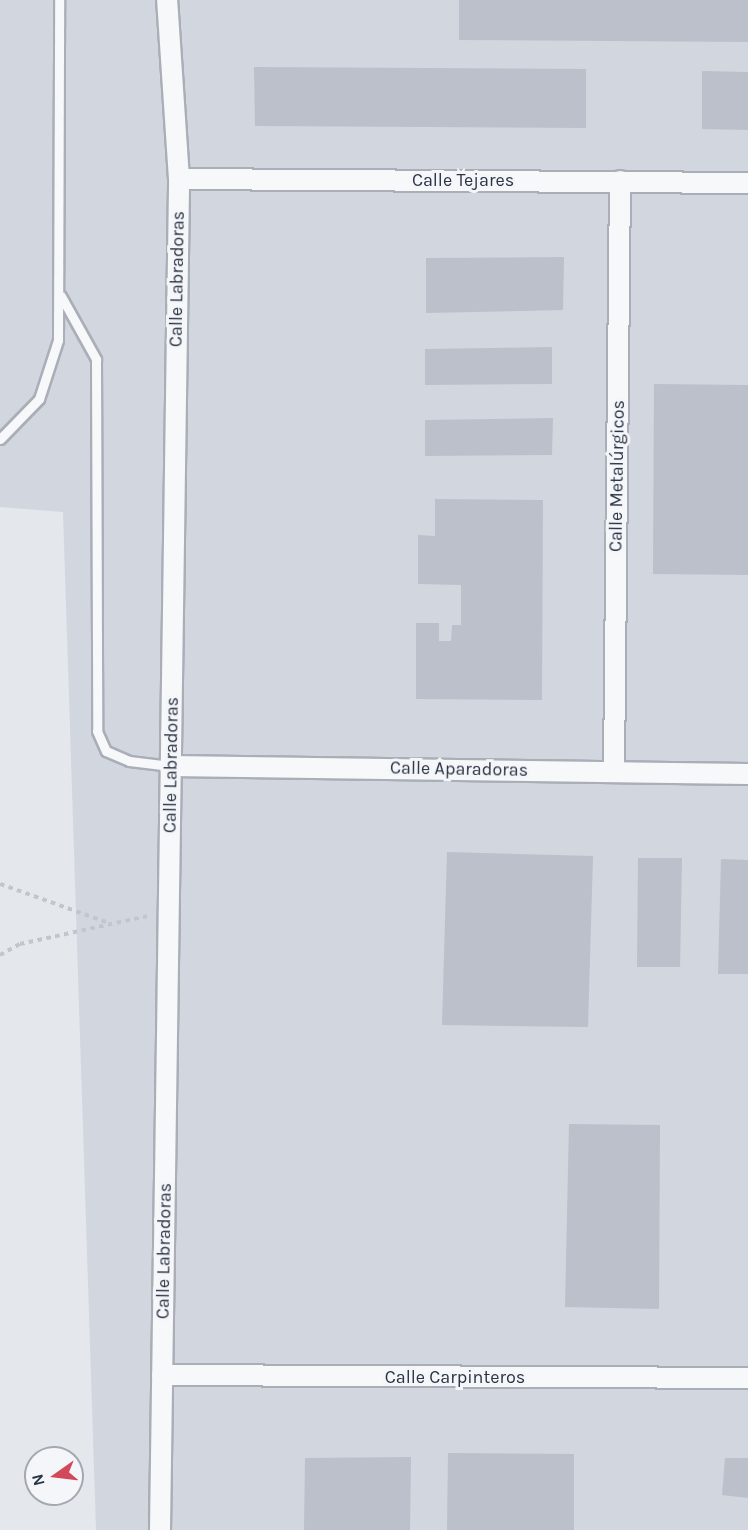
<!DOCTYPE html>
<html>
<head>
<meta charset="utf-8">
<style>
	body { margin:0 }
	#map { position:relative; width:748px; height:1530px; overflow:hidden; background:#e4e7ec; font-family:Karla,sans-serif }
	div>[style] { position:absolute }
	.built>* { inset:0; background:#d2d6de }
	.building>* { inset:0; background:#bbc0ca }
	.path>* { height:4px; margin-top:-2px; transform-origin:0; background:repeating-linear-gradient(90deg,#c2c5cb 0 4.5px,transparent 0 9px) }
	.roads { filter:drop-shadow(2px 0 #a9aeb7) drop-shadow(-2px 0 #a9aeb7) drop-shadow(0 2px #a9aeb7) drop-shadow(0 -2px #a9aeb7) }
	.lane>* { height:9px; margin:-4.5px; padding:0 4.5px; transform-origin:4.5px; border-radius:4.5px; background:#f7f8fa }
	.street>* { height:20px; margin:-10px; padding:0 10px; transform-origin:10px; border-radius:10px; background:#f7f8fa }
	span { translate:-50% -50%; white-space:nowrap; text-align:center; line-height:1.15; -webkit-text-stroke:6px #f4f6f9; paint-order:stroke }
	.street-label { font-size:18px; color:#2b3445 }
	.north { position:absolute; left:24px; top:1446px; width:60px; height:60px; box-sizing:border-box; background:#f4f6f9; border:2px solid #a4a8b1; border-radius:50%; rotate:256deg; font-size:16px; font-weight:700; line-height:24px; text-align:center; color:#2b3445 }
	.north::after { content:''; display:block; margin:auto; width:21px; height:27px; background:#d1495b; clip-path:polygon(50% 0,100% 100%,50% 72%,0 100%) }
</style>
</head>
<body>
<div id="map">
	<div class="built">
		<i style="clip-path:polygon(0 0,748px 0,748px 1530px,96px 1530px,63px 512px,0 507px)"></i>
	</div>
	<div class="building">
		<i style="clip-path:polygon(459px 0,748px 0,748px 42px,459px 40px)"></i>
		<i style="clip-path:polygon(254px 67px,586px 69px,586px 128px,255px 126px)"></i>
		<i style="clip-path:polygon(702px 71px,748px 72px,748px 130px,702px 129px)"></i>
		<i style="clip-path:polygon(564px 257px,563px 310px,426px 313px,426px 258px)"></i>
		<i style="clip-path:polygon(552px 347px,552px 384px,425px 385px,425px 349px)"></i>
		<i style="clip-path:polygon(654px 384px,748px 385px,748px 575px,653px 574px)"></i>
		<i style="clip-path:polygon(553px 418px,552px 455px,425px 456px,425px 420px)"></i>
		<i style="clip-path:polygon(435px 499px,543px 500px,542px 700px,416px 699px,416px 623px,439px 623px,439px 641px,451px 641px,452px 625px,461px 625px,461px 585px,418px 584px,418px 535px,435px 536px)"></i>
		<i style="clip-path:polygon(447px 852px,593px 856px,588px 1027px,442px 1025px)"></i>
		<i style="clip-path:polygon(638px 858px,682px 858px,680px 967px,637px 967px)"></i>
		<i style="clip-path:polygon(721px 859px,748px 860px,748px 974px,718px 974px)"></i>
		<i style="clip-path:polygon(569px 1124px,660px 1125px,659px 1309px,565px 1307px)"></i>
		<i style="clip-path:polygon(448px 1453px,574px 1454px,574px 1530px,447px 1530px)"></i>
		<i style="clip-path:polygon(411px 1457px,410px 1530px,304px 1530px,305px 1458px)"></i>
		<i style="clip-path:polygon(725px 1458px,748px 1458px,748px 1498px,722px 1495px)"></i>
	</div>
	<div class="path">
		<i style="left:0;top:884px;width:116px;rotate:19.7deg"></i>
		<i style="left:0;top:955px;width:23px;rotate:-29deg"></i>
		<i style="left:20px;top:944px;width:130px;rotate:-12.4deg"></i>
	</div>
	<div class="roads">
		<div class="lane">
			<i style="left:61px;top:296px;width:72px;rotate:60.9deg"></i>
			<i style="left:96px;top:359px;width:372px;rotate:89.8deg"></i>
			<i style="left:97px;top:731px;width:22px;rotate:66deg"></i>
			<i style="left:106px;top:751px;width:25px;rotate:23deg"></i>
			<i style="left:129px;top:761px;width:42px;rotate:6.8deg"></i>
			<i style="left:0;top:439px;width:56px;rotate:-45.7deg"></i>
			<i style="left:39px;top:399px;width:62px;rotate:-72.1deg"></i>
			<i style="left:58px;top:340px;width:340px;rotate:-89.8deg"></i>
		</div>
		<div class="street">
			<i style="left:179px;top:179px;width:569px;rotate:0.4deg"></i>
			<i style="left:171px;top:766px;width:577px;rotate:0.79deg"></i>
			<i style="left:614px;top:771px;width:590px;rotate:-89.42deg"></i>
			<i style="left:162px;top:1375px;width:586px;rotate:0.29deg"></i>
			<i style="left:160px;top:1530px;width:1351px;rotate:-89.19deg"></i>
			<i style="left:179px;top:179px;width:179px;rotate:-93.8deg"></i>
		</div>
	</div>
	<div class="street-label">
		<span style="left:463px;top:180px">Calle Tejares</span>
		<span style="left:177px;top:279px;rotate:-89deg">Calle Labradoras</span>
		<span style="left:617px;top:476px;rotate:-89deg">Calle Metalúrgicos</span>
		<span style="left:171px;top:765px;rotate:-89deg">Calle Labradoras</span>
		<span style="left:459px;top:769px;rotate:1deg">Calle Aparadoras</span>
		<span style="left:164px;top:1251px;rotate:-89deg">Calle Labradoras</span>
		<span style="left:455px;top:1377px">Calle Carpinteros</span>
	</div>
	<div class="north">N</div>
</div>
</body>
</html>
